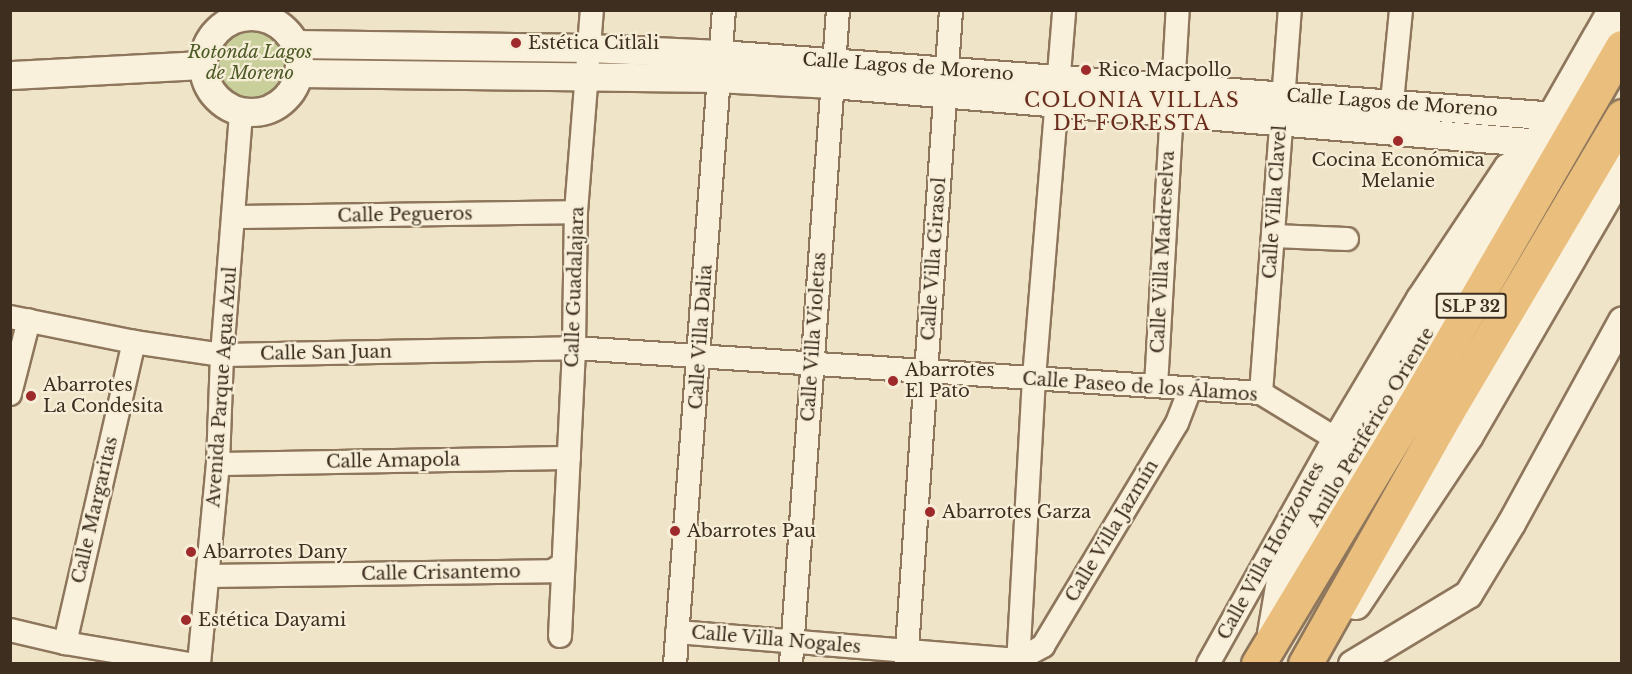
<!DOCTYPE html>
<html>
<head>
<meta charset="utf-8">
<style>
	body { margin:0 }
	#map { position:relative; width:1632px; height:674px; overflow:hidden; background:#f0e4c8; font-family:"Libre Baskerville",serif }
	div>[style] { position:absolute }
	.green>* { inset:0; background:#c9cf9b }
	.round { border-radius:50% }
	.roads { filter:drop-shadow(2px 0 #8d765c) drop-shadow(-2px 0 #8d765c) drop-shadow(0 2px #8d765c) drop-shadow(0 -2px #8d765c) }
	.minor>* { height:22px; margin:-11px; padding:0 11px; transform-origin:11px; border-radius:11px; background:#faf1dc }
	.tertiary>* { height:27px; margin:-13.5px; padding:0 13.5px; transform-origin:13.5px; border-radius:13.5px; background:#faf1dc }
	.tertiary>.ring { margin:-13.5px; padding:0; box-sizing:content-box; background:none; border:27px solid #faf1dc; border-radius:50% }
	.secondary>* { height:32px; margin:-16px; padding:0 16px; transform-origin:16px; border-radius:16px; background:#faf1dc }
	.trunk>* { height:33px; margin:-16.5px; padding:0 16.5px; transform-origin:16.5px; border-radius:16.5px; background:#eabe7c }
	.dots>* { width:16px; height:16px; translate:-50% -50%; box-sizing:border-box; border:3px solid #f7eed8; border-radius:50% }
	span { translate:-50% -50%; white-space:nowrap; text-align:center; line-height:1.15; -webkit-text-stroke:4.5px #f7eed8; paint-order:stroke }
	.shield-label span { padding:2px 4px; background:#f7eed8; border:2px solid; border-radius:4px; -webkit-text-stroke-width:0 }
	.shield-label { font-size:16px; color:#3d2e20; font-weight:700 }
	.poi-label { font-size:18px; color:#3d2e20 }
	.left { translate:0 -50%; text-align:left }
	.park-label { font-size:18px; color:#4d5a26; font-style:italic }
	.street-label { font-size:18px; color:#3d2e20 }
	.neighbourhood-label { font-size:20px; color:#6b2e1e; letter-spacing:1.5px }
	.frame { position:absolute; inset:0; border:12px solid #3d2e20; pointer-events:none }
</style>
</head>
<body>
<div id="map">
	<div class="green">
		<i class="round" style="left:215px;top:29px;width:70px;height:70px"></i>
	</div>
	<div class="roads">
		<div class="minor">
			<i style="left:1392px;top:102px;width:92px;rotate:-84.4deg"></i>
			<i style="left:233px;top:217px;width:343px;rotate:-0.8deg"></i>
			<i style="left:1273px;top:236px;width:74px;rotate:2.3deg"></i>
			<i style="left:10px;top:317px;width:126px;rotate:11.4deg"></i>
			<i style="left:134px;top:342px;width:89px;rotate:8.4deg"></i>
			<i style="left:222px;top:355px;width:352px;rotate:-1.1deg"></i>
			<i style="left:574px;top:348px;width:688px;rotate:3.75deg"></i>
			<i style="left:1261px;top:393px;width:109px;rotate:31.5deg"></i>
			<i style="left:1156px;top:386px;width:377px;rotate:-86.7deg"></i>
			<i style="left:1261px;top:393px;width:384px;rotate:-85.7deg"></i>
			<i style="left:10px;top:394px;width:76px;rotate:-75.6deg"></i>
			<i style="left:218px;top:464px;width:351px;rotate:-1deg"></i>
			<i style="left:208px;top:576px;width:344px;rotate:-0.8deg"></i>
			<i style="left:552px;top:571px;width:13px;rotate:-32deg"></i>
			<i style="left:10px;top:630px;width:57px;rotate:13.3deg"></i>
			<i style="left:65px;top:643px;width:126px;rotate:9.6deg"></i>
			<i style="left:677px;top:632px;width:342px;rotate:4.7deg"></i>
			<i style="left:560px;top:636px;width:288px;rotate:-87.2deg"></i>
			<i style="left:574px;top:348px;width:136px;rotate:-89.2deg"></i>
			<i style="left:576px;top:212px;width:203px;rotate:-85.5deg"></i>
			<i style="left:65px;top:643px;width:309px;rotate:-77.1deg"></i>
			<i style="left:1018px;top:660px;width:29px;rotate:-29deg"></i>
			<i style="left:1043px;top:646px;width:260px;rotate:-59deg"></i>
			<i style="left:1177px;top:423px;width:36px;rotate:-69deg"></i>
			<i style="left:199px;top:664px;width:201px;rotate:-84.6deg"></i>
			<i style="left:218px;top:464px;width:109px;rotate:-87.9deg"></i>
			<i style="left:222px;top:355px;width:245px;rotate:-85.5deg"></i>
			<i style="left:675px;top:664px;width:656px;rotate:-85.72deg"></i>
			<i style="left:791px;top:664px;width:656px;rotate:-85.89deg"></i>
			<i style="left:906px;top:664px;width:656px;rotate:-86.06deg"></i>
			<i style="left:1018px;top:664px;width:286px;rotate:-86.8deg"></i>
			<i style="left:1034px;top:378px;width:369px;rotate:-85.3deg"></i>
			<i style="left:1208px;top:664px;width:258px;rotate:-60.8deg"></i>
			<i style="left:1334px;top:439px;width:164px;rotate:-59.2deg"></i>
			<i style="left:1418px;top:298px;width:159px;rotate:-56.3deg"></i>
			<i style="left:1506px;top:166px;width:34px;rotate:-34deg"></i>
		</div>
		<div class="tertiary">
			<i class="ring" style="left:203px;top:16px;width:69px;height:69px"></i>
			<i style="left:295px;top:44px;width:293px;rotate:0.8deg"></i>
			<i style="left:588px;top:48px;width:132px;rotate:2.6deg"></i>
			<i style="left:720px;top:54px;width:838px;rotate:4.24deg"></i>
			<i style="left:298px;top:73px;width:419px;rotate:0.7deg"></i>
			<i style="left:717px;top:78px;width:115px;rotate:3deg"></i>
			<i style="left:832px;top:84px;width:710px;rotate:4.76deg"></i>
			<i style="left:10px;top:75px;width:193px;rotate:-3deg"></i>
			<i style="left:1352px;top:664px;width:135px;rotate:-31.1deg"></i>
			<i style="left:1468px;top:594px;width:83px;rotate:-58.8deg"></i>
			<i style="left:1511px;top:523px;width:231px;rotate:-61.3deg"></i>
		</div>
		<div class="secondary">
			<i style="left:1355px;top:603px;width:202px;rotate:-56.3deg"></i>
			<i style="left:1467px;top:435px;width:309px;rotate:-59.9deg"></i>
			<i style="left:1274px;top:634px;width:60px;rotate:-80.4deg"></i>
			<i style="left:1284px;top:575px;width:143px;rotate:-60.8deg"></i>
			<i style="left:1354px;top:450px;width:243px;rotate:-58.3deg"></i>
			<i style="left:1482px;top:243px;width:268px;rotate:-60.3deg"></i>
		</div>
		<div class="trunk">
			<i style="left:1258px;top:664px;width:300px;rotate:-58.9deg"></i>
			<i style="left:1413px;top:407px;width:416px;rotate:-59.9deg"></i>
			<i style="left:1305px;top:664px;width:287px;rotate:-60.6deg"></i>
			<i style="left:1446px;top:414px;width:346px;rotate:-59.4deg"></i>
		</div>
	</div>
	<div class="dots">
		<i style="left:516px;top:43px;background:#9e2a2b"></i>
		<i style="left:1086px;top:70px;background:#9e2a2b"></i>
		<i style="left:1398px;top:141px;background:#9e2a2b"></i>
		<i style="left:893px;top:381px;background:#9e2a2b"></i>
		<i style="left:31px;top:396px;background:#9e2a2b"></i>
		<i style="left:930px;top:512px;background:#9e2a2b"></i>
		<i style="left:675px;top:531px;background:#9e2a2b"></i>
		<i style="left:191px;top:552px;background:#9e2a2b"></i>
		<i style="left:186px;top:620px;background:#9e2a2b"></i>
	</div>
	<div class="shield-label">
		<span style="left:1471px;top:306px">SLP 32</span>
	</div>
	<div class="poi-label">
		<span class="left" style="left:528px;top:43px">Estética Citlali</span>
		<span class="left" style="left:1098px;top:70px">Rico Macpollo</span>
		<span style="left:1398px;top:171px">Cocina Económica<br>Melanie</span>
		<span class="left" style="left:905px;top:381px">Abarrotes<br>El Pato</span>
		<span class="left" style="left:43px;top:396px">Abarrotes<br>La Condesita</span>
		<span class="left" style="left:942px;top:512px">Abarrotes Garza</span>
		<span class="left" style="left:687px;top:531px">Abarrotes Pau</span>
		<span class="left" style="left:203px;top:552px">Abarrotes Dany</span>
		<span class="left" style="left:198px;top:620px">Estética Dayami</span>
	</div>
	<div class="park-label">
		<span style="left:250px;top:63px">Rotonda Lagos<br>de Moreno</span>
	</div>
	<div class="street-label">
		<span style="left:908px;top:67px;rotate:4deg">Calle Lagos de Moreno</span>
		<span style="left:1392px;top:103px;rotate:4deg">Calle Lagos de Moreno</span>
		<span style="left:1275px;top:202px;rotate:-86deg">Calle Villa Clavel</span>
		<span style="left:405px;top:215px;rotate:-1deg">Calle Pegueros</span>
		<span style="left:1163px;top:252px;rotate:-87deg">Calle Villa Madreselva</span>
		<span style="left:934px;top:259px;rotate:-86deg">Calle Villa Girasol</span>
		<span style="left:575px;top:287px;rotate:-88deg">Calle Guadalajara</span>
		<span style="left:701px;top:337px;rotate:-86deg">Calle Villa Dalia</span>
		<span style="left:814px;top:337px;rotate:-86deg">Calle Villa Violetas</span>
		<span style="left:326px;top:353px;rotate:-1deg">Calle San Juan</span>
		<span style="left:222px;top:387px;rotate:-86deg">Avenida Parque Agua Azul</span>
		<span style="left:1140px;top:387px;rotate:4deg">Calle Paseo de los Álamos</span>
		<span style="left:1371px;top:427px;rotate:-59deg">Anillo Periférico Oriente</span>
		<span style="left:393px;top:461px;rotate:-1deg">Calle Amapola</span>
		<span style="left:95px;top:510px;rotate:-77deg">Calle Margaritas</span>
		<span style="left:1112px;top:531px;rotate:-59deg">Calle Villa Jazmín</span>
		<span style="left:1271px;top:551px;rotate:-61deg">Calle Villa Horizontes</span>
		<span style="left:441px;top:573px;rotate:-1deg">Calle Crisantemo</span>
		<span style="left:776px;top:640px;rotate:5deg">Calle Villa Nogales</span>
	</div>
	<div class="neighbourhood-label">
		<span style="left:1132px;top:112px">COLONIA VILLAS<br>DE FORESTA</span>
	</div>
	<div class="frame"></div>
</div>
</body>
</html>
